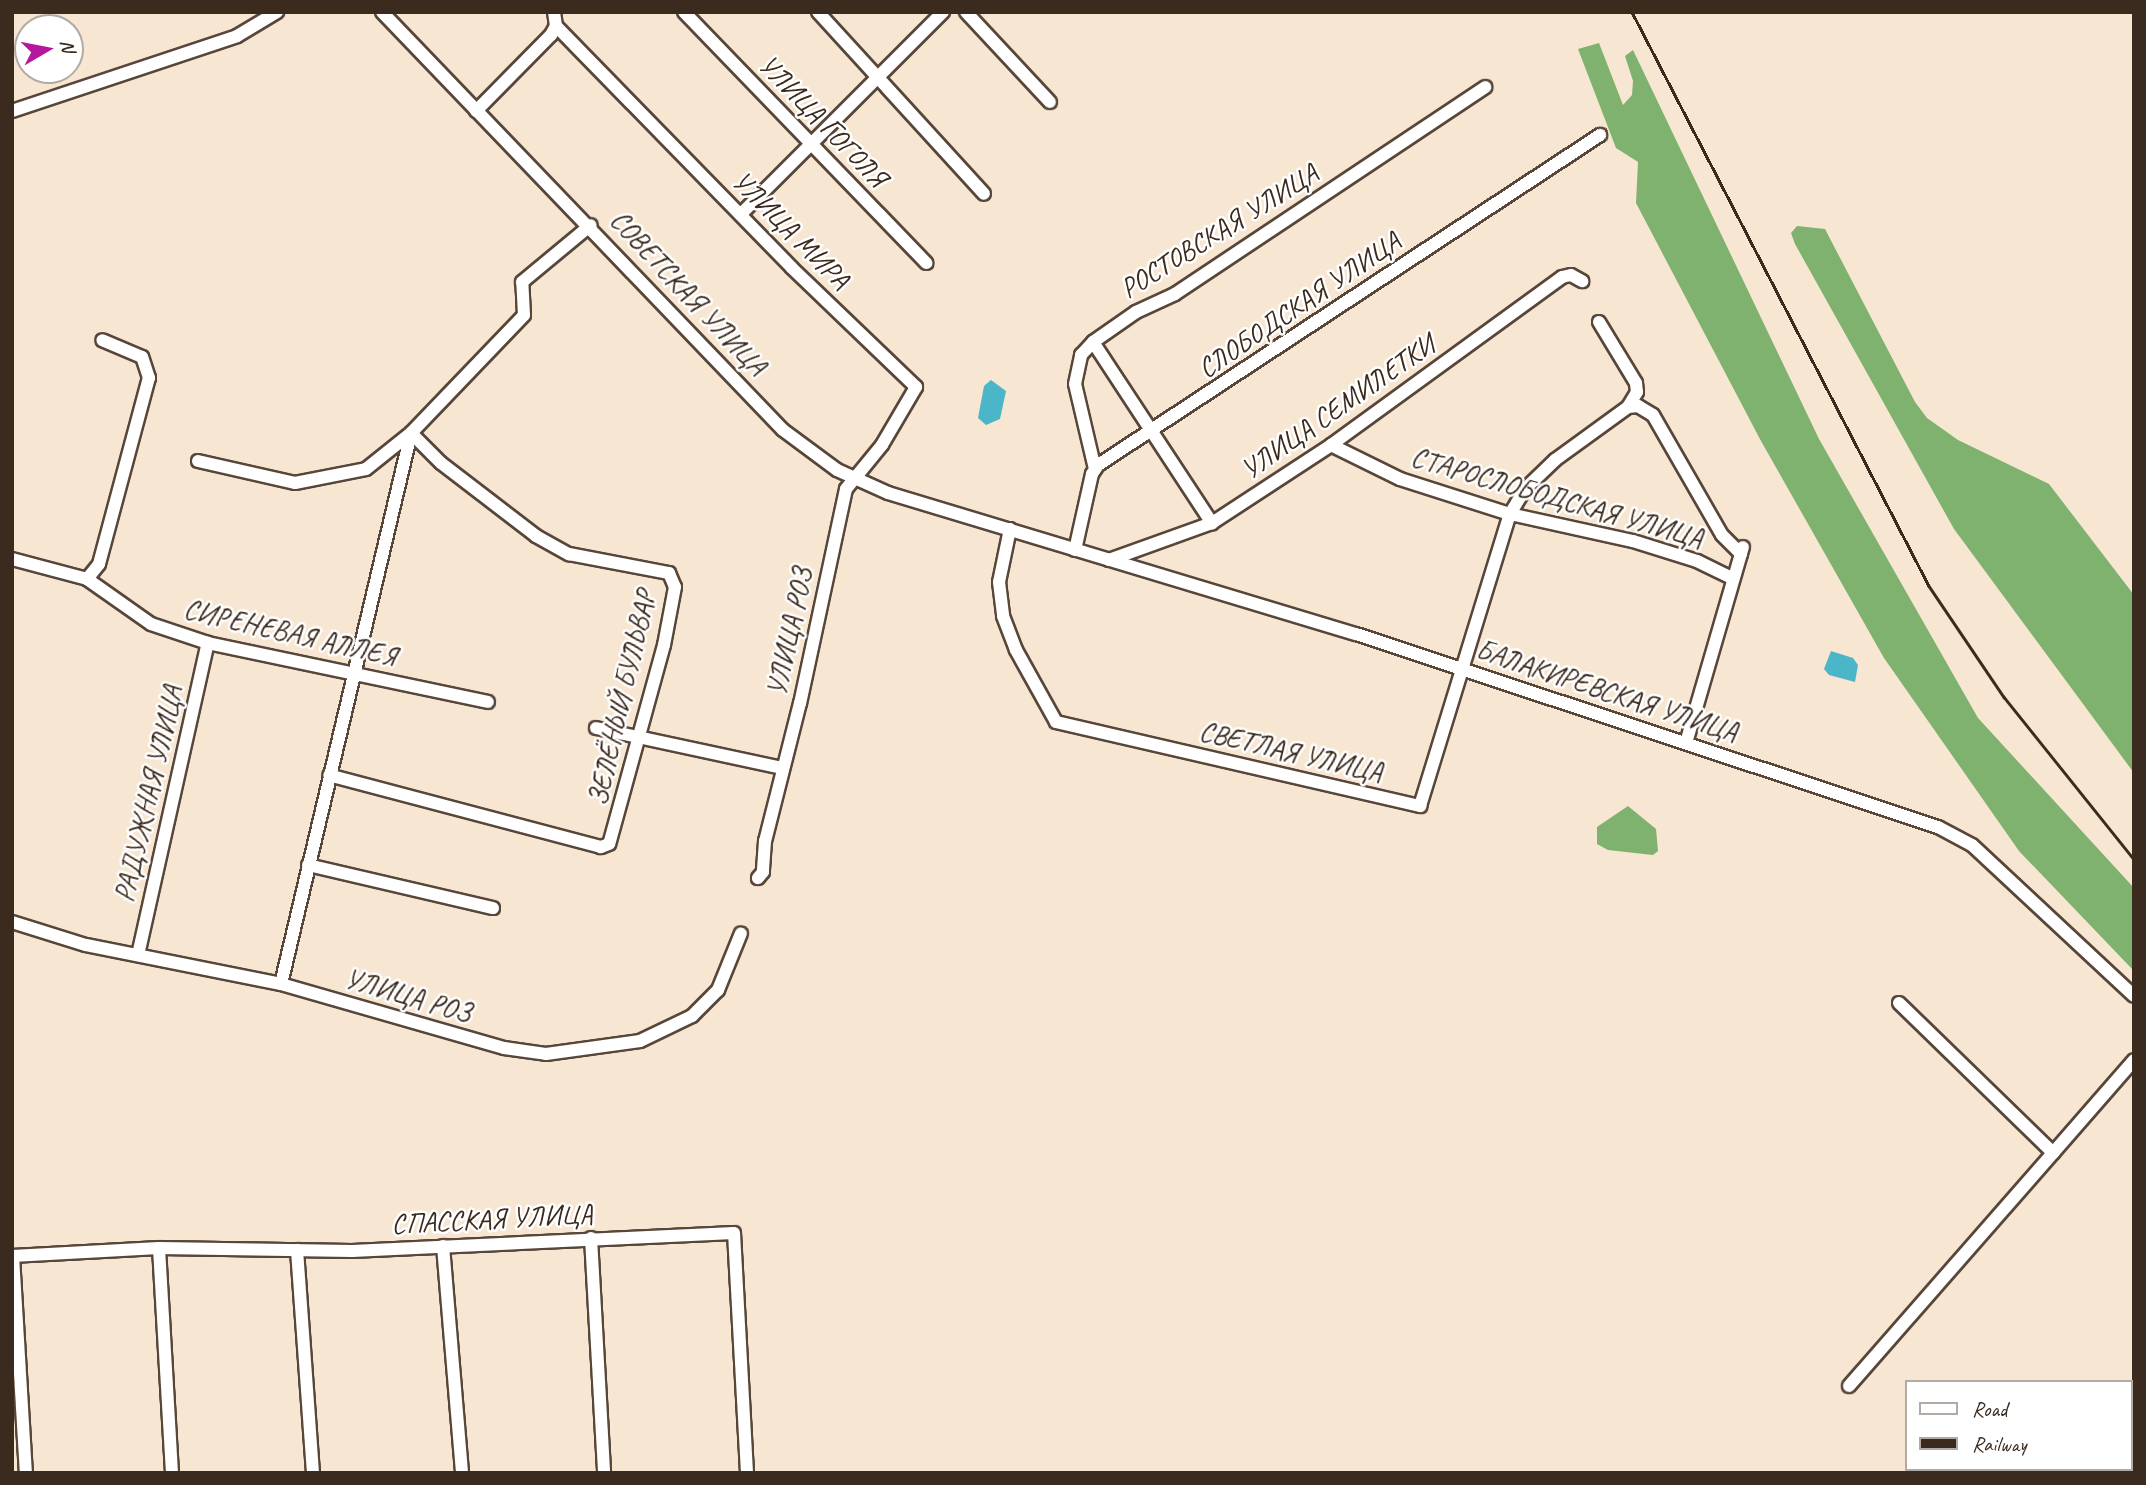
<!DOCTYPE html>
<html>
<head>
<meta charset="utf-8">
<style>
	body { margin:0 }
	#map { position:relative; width:2146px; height:1485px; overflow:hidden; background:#f7e6d1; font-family:Caveat,sans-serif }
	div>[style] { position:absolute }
	.forest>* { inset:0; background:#7eb26e }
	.water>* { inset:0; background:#4bb6c8 }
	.roads { filter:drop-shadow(2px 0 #574639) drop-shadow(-2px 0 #574639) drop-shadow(0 2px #574639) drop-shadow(0 -2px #574639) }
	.minor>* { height:12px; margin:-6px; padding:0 6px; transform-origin:6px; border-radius:6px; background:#fff }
	.rail>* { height:2.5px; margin:-1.25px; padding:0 1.25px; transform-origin:1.25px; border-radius:1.25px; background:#3b2a1e }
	span { translate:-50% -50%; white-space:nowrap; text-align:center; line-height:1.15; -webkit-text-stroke:5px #fff; paint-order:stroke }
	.street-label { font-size:28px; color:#3b2a1e }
	.frame { position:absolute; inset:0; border:14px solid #3b2a1e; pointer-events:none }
	.legend { position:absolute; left:1905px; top:1380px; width:228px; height:91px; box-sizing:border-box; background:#fff; border:2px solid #b1aaa5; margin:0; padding:9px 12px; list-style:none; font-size:21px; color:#3b2a1e }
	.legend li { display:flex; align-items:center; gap:14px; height:35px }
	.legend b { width:35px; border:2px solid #b1aaa5 }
	.north { position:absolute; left:14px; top:14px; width:70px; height:70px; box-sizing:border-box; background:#fff; border:2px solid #b1aaa5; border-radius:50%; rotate:80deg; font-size:19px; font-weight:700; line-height:28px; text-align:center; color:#3b2a1e }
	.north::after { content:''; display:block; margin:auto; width:24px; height:32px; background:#b5179e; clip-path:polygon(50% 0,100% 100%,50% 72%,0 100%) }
</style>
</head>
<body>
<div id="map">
	<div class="forest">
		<i style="clip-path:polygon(1599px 43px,1623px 105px,1632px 95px,1633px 81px,1625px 56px,1633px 50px,1819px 439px,1978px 718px,2134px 888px,2134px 971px,2019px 851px,1884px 658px,1761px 441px,1636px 203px,1638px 162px,1616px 148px,1578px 49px)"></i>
		<i style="clip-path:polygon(1797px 226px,1825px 229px,1915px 402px,1927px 418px,1958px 440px,2049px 484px,2134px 595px,2134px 773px,1954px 529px,1795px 244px,1791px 233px)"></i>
		<i style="clip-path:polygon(1628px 806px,1656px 829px,1658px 851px,1653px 855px,1608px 850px,1597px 844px,1597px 827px)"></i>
	</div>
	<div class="water">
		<i style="clip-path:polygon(991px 380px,1006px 391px,1000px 419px,986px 425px,978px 418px,984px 386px)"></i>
		<i style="clip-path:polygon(1831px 651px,1853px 658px,1858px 665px,1855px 682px,1829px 675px,1824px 669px)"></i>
	</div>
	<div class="roads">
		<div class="minor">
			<i style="left:382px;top:12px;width:579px;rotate:46.19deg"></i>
			<i style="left:783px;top:430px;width:67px;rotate:36.5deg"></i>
			<i style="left:837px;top:470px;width:56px;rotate:24.3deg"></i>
			<i style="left:888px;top:493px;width:489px;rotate:16.8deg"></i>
			<i style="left:1356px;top:634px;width:613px;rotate:18.35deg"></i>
			<i style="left:1938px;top:827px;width:38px;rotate:28deg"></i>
			<i style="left:1972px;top:845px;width:221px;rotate:43deg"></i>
			<i style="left:684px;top:12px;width:349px;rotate:46deg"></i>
			<i style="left:818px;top:12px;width:246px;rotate:47.6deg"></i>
			<i style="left:966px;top:12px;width:123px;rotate:47deg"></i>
			<i style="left:556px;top:26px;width:338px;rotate:45.7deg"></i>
			<i style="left:792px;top:268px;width:172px;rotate:43.8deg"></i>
			<i style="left:916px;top:387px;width:67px;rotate:120.4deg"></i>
			<i style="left:882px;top:445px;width:57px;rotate:129.3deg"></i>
			<i style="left:846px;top:489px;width:219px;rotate:102.1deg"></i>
			<i style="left:800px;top:703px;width:142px;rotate:104.2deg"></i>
			<i style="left:765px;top:841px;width:31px;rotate:94deg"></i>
			<i style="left:763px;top:872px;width:8px;rotate:130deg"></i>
			<i style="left:12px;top:111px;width:237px;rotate:-18.4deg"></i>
			<i style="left:237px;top:36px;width:47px;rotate:-31deg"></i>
			<i style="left:476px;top:111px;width:107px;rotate:-45.4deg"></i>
			<i style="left:551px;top:35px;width:10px;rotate:-61deg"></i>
			<i style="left:556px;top:26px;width:14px;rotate:-98deg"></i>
			<i style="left:741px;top:214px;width:286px;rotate:-45deg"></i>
			<i style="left:1599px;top:322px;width:71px;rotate:58.8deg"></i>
			<i style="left:1636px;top:383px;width:9px;rotate:84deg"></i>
			<i style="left:1637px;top:392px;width:17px;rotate:121deg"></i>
			<i style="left:1628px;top:407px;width:10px;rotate:-6deg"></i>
			<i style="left:1638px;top:406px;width:17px;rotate:31deg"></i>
			<i style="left:1653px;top:415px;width:138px;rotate:60.1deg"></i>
			<i style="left:1722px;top:535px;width:27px;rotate:45deg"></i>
			<i style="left:1093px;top:342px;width:217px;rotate:56.7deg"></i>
			<i style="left:1331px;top:445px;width:77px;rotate:26.2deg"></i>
			<i style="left:1400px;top:479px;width:115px;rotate:17.7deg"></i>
			<i style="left:1510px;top:514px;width:126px;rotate:12.4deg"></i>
			<i style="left:1633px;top:541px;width:67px;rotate:17.4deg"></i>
			<i style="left:1697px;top:561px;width:39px;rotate:26deg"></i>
			<i style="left:198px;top:461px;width:99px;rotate:12.8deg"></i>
			<i style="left:295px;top:483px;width:72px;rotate:-11.2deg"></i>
			<i style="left:366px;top:469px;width:58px;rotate:-38.7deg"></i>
			<i style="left:411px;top:433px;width:42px;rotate:45deg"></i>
			<i style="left:441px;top:463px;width:120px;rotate:37.5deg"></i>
			<i style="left:536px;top:536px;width:38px;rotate:29deg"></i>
			<i style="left:569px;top:554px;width:102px;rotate:10.8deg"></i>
			<i style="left:669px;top:573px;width:15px;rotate:67deg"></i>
			<i style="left:675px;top:587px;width:59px;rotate:100.7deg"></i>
			<i style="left:664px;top:645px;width:206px;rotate:105.4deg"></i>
			<i style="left:609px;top:844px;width:9px;rotate:159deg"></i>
			<i style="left:601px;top:847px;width:281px;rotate:-165.2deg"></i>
			<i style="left:1095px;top:469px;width:87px;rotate:-103.2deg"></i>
			<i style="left:1075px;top:384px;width:30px;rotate:-78deg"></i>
			<i style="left:1081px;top:355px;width:18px;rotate:-47deg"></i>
			<i style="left:1093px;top:342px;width:52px;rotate:-34.9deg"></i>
			<i style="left:1136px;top:312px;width:43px;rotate:-24.8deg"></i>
			<i style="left:1175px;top:294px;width:373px;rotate:-33.7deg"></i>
			<i style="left:1010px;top:529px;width:54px;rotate:101.7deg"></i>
			<i style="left:999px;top:582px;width:34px;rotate:83deg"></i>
			<i style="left:1003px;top:616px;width:36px;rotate:69deg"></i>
			<i style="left:1016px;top:650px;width:82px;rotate:60.9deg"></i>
			<i style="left:1056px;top:722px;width:374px;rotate:13deg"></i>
			<i style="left:1420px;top:806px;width:306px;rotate:-72.9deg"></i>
			<i style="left:1510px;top:514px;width:29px;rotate:-59deg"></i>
			<i style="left:1525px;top:489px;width:42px;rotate:-44deg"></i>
			<i style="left:1555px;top:460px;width:90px;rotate:-36deg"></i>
			<i style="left:1075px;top:550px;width:78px;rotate:-77.4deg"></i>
			<i style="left:1092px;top:474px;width:11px;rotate:-56deg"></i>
			<i style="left:1098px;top:465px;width:601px;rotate:-33.32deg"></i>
			<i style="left:12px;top:559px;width:78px;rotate:14.9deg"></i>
			<i style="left:87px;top:579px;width:78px;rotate:35.1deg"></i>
			<i style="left:151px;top:624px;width:60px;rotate:18.4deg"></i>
			<i style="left:208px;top:643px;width:286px;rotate:11.9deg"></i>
			<i style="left:1109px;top:560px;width:109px;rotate:-19.8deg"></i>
			<i style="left:1212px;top:523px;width:142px;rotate:-33.2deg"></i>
			<i style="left:1331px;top:445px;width:286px;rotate:-36deg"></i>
			<i style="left:1562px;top:277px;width:9px;rotate:-13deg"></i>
			<i style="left:1571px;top:275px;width:13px;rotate:29deg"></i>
			<i style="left:87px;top:579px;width:19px;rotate:-51deg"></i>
			<i style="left:99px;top:564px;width:193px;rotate:-75deg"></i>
			<i style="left:149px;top:378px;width:22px;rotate:-108deg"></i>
			<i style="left:142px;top:357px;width:43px;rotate:-157deg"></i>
			<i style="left:596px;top:728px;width:191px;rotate:12.1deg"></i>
			<i style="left:1686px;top:743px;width:204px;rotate:-73.8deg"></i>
			<i style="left:308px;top:865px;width:190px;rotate:13.1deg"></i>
			<i style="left:12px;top:922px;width:77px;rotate:17.3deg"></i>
			<i style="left:86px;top:945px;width:199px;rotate:11.3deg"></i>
			<i style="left:281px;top:984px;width:232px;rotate:16deg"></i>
			<i style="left:504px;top:1048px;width:42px;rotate:8.1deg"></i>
			<i style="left:546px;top:1054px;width:95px;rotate:-7.9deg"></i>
			<i style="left:640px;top:1041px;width:58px;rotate:-25.7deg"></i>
			<i style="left:692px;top:1016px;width:37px;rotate:-45deg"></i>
			<i style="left:718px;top:990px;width:61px;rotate:-68deg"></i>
			<i style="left:138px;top:955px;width:320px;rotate:-77.4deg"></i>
			<i style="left:281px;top:984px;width:566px;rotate:-76.72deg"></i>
			<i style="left:411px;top:433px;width:163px;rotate:-46.2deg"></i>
			<i style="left:524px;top:315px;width:33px;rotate:-93deg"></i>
			<i style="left:522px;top:282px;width:89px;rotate:-39.6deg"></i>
			<i style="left:1899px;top:1003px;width:215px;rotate:44.2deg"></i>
			<i style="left:2053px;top:1153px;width:123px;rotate:-48.9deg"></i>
			<i style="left:591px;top:1238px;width:235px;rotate:86.8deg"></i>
			<i style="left:443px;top:1246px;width:228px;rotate:85.2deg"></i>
			<i style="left:159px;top:1248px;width:225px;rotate:86.7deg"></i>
			<i style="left:297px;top:1250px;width:224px;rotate:85.9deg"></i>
			<i style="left:12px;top:1256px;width:147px;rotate:-3.1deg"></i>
			<i style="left:159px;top:1248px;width:193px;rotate:0.9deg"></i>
			<i style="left:352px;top:1251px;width:382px;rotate:-2.7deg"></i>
			<i style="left:734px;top:1233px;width:240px;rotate:86.9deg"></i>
			<i style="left:13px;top:1256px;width:217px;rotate:86.6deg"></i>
			<i style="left:1849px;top:1386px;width:310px;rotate:-48.8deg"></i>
		</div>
	</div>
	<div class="rail">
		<i style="left:1632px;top:12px;width:646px;rotate:62.64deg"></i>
		<i style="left:1929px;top:586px;width:134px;rotate:56deg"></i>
		<i style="left:2004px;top:697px;width:208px;rotate:51.3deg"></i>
	</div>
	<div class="street-label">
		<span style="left:823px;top:121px;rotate:46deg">УЛИЦА ГОГОЛЯ</span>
		<span style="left:791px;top:230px;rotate:45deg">УЛИЦА МИРА</span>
		<span style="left:1219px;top:231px;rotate:-32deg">РОСТОВСКАЯ УЛИЦА</span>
		<span style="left:688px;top:293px;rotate:47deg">СОВЕТСКАЯ УЛИЦА</span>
		<span style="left:1299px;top:305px;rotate:-34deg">СЛОБОДСКАЯ УЛИЦА</span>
		<span style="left:1338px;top:407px;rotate:-35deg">УЛИЦА СЕМИЛЕТКИ</span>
		<span style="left:1557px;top:498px;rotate:16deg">СТАРОСЛОБОДСКАЯ УЛИЦА</span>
		<span style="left:790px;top:632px;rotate:-78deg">УЛИЦА РОЗ</span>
		<span style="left:290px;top:633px;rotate:13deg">СИРЕНЕВАЯ АЛЛЕЯ</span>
		<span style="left:1607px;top:691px;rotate:18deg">БАЛАКИРЕВСКАЯ УЛИЦА</span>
		<span style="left:622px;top:698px;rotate:-77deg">ЗЕЛЁНЫЙ БУЛЬВАР</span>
		<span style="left:1291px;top:752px;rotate:13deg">СВЕТЛАЯ УЛИЦА</span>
		<span style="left:149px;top:794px;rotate:-77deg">РАДУЖНАЯ УЛИЦА</span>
		<span style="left:408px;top:996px;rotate:16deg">УЛИЦА РОЗ</span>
		<span style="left:492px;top:1219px;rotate:-3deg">СПАССКАЯ УЛИЦА</span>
	</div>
	<div class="frame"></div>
	<ul class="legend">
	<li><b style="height:9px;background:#fff"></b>Road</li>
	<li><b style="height:9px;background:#3b2a1e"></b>Railway</li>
	</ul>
	<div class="north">N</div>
</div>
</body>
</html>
